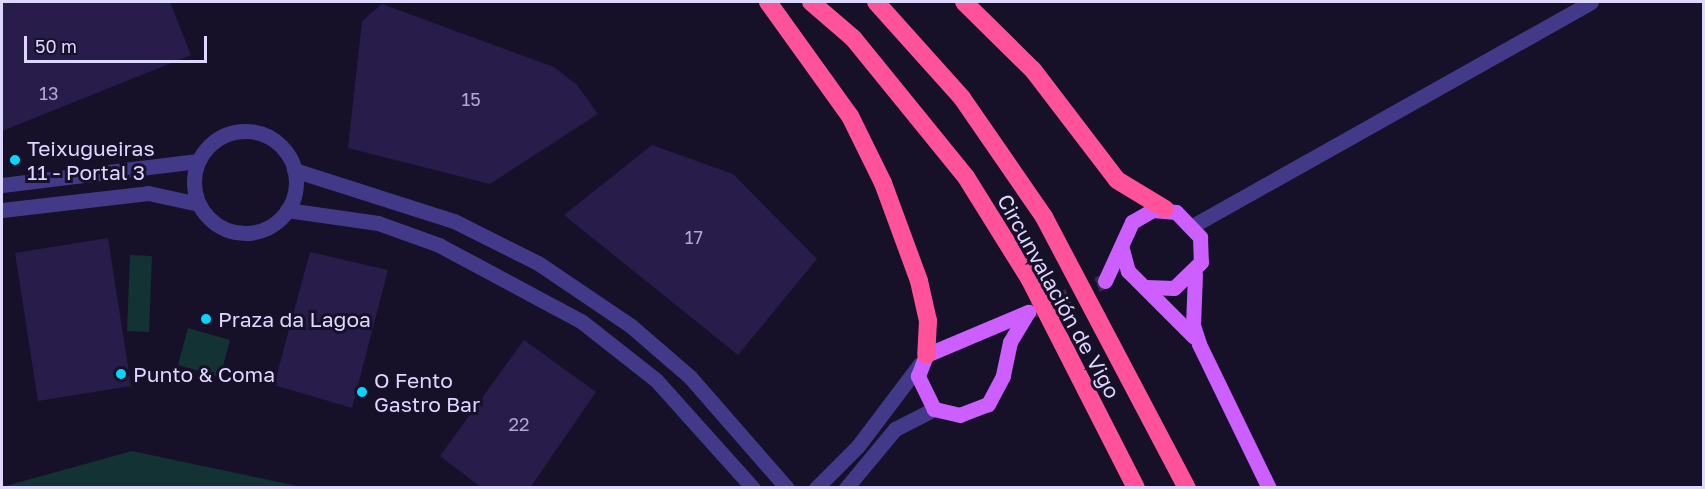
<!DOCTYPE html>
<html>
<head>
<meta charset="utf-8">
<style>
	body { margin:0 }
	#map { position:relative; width:1705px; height:489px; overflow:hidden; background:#161029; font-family:"Golos Text",sans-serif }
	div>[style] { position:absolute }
	.green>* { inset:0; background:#133233 }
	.building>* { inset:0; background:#281c4a }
	.major-tunnel>* { height:15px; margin-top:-7.5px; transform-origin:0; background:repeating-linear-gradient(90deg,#342e49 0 15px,transparent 0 23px) }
	.minor>* { height:15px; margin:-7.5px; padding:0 7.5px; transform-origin:7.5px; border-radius:7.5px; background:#423a88 }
	.minor>.ring { margin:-7.5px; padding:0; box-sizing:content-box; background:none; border:15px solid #423a88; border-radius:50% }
	.major>* { height:15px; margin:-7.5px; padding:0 7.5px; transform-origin:7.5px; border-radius:7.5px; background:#cd5eff }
	.highway>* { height:18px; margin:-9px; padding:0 9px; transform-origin:9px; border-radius:9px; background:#ff529a }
	.dots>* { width:16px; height:16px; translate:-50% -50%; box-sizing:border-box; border:3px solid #161029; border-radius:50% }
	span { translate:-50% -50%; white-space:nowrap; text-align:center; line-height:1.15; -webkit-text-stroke:6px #161029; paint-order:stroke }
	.number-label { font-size:18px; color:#b0a8d2 }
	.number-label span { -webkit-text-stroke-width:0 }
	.poi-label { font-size:21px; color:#ded7ff }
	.left { translate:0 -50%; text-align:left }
	.street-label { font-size:21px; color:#ded7ff }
	.frame { position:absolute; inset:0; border:3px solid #ded7ff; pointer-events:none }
	.scale { position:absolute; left:24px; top:36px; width:183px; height:27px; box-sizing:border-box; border:3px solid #ded7ff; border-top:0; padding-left:8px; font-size:18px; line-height:21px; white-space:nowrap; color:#ded7ff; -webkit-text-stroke:4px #161029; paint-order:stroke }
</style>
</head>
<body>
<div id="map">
	<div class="green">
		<i style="clip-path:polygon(130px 255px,152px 256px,149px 332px,127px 331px)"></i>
		<i style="clip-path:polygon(188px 328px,230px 340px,220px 377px,178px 365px)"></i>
		<i style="clip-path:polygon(132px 451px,302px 487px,2px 487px)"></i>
	</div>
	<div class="building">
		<i style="clip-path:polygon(2px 2px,170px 2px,191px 55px,2px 131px)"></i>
		<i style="clip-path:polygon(382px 4px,554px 67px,577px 85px,598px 114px,490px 184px,348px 148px,362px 21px)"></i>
		<i style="clip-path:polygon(652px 145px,733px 174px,817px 259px,738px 355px,564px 215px)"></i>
		<i style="clip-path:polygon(108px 238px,131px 386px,38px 401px,15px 253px)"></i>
		<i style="clip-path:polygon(310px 252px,388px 270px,352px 408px,274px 385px)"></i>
		<i style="clip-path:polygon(524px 340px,596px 392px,530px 488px,482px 488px,440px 456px)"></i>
	</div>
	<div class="major-tunnel">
		<i style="left:1033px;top:310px;width:78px;rotate:-21.9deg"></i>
	</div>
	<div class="minor">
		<i class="ring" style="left:194px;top:131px;width:87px;height:87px"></i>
		<i style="left:294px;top:170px;width:168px;rotate:17.7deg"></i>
		<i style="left:454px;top:221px;width:94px;rotate:26.6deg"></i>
		<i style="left:538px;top:263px;width:112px;rotate:34.1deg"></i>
		<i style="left:631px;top:326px;width:78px;rotate:40.8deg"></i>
		<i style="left:690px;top:377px;width:147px;rotate:48.9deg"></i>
		<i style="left:2px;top:185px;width:197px;rotate:-7deg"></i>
		<i style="left:2px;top:210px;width:147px;rotate:-6.6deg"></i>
		<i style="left:148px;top:193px;width:52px;rotate:12.2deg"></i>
		<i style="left:287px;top:210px;width:92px;rotate:8.1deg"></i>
		<i style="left:378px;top:223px;width:65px;rotate:19.8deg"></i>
		<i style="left:439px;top:245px;width:161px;rotate:28.2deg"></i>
		<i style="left:581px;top:321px;width:95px;rotate:38.2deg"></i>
		<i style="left:656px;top:380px;width:145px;rotate:48.1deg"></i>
		<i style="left:1194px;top:225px;width:455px;rotate:-29.3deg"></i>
		<i style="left:816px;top:488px;width:59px;rotate:-45deg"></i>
		<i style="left:858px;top:446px;width:103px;rotate:-52.9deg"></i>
		<i style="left:846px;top:488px;width:77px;rotate:-50.3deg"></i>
		<i style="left:895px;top:429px;width:44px;rotate:-27.1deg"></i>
	</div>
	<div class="major">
		<i style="left:1122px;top:249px;width:23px;rotate:75deg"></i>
		<i style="left:1128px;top:271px;width:93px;rotate:45deg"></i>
		<i style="left:1195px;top:274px;width:51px;rotate:92.2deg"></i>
		<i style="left:1193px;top:325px;width:20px;rotate:72deg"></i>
		<i style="left:1199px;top:344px;width:160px;rotate:64.1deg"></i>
		<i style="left:1105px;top:281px;width:65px;rotate:-65.4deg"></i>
		<i style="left:1132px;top:222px;width:24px;rotate:-30deg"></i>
		<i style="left:1153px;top:210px;width:23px;rotate:5deg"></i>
		<i style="left:1176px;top:212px;width:35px;rotate:46deg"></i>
		<i style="left:1200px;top:237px;width:25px;rotate:88deg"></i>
		<i style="left:1201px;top:262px;width:37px;rotate:136deg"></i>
		<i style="left:1174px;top:288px;width:28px;rotate:-178deg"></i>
		<i style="left:1028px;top:312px;width:35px;rotate:121deg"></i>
		<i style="left:1010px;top:342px;width:35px;rotate:102deg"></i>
		<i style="left:1003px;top:376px;width:32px;rotate:118deg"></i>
		<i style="left:988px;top:404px;width:30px;rotate:159deg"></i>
		<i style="left:960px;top:415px;width:27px;rotate:-167deg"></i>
		<i style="left:934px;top:409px;width:37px;rotate:-116deg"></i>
		<i style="left:918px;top:376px;width:22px;rotate:-69deg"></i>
		<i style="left:926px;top:355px;width:111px;rotate:-22.9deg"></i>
	</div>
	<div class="highway">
		<i style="left:768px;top:2px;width:140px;rotate:54.3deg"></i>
		<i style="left:850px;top:116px;width:75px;rotate:63.8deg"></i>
		<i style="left:883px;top:183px;width:104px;rotate:69.8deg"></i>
		<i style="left:919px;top:281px;width:41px;rotate:77.3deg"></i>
		<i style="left:928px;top:321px;width:34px;rotate:93deg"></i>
		<i style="left:811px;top:2px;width:55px;rotate:40.6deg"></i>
		<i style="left:853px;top:38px;width:179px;rotate:50.9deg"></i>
		<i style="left:966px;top:177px;width:121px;rotate:58.1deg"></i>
		<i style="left:1030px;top:280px;width:233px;rotate:63deg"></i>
		<i style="left:876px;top:2px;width:129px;rotate:48.1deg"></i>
		<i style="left:962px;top:98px;width:145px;rotate:55.4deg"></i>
		<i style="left:1044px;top:217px;width:306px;rotate:62.2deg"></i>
		<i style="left:964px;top:2px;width:97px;rotate:44.6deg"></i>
		<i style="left:1033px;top:70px;width:138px;rotate:52.6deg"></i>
		<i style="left:1117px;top:180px;width:56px;rotate:31.1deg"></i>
	</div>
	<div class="dots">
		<i style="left:15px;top:160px;background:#03d6ff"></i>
		<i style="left:206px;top:319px;background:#03d6ff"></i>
		<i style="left:121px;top:374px;background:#03d6ff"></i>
		<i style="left:362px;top:392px;background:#03d6ff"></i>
	</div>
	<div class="number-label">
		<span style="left:49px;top:93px">13</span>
		<span style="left:471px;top:99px">15</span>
		<span style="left:694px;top:237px">17</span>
		<span style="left:519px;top:424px">22</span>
	</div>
	<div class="poi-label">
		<span class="left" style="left:27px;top:160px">Teixugueiras<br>11 - Portal 3</span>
		<span class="left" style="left:218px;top:319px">Praza da Lagoa</span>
		<span class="left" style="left:133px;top:374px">Punto &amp; Coma</span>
		<span class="left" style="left:374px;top:392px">O Fento<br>Gastro Bar</span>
	</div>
	<div class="street-label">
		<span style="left:1059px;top:296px;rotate:61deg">Circunvalación de Vigo</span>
	</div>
	<div class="frame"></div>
	<div class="scale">50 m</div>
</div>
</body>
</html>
